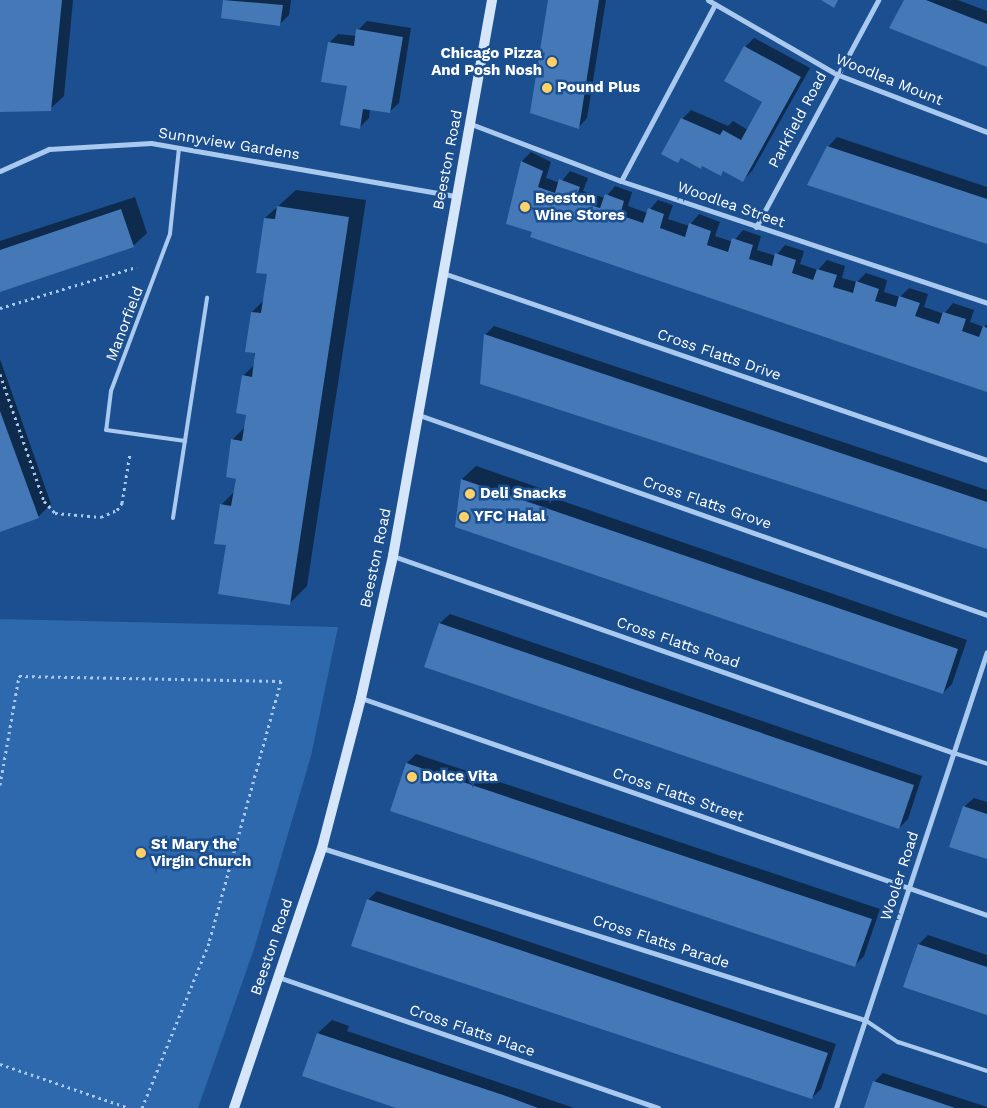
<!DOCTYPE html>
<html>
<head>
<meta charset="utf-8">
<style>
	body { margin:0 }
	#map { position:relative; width:987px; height:1108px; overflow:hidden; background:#1b4f8f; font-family:"Work Sans",sans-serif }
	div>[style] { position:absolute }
	.green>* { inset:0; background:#2e69ad }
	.shadow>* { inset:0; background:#0007 }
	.building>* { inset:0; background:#4478b7 }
	.path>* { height:3px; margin-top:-1.5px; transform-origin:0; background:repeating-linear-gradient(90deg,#a9c9ee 0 2.5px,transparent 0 6.5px) }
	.lane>* { height:4px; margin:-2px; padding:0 2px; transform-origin:2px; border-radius:2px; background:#a9c9ee }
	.street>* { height:5px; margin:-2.5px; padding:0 2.5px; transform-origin:2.5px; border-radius:2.5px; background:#a9c9ee }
	.secondary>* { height:10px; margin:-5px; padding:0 5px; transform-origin:5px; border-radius:5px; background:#d6e6fa }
	.dots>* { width:14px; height:14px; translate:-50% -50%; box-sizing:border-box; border:2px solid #1b4f8f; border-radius:50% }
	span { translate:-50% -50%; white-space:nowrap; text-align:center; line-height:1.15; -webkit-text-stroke:5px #1b4f8f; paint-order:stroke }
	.poi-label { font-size:15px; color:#fff; font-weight:700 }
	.right { translate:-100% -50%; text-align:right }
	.left { translate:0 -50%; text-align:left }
	.street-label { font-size:15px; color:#fff }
</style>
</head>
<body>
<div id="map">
	<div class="green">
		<i style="clip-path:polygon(0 619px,338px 627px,311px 756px,254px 949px,198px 1108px,0 1108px)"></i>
	</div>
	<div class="shadow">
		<i style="clip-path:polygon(0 0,73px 0,64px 96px,50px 109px,0 111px)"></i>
		<i style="clip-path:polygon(225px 0,291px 0,289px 15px,280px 24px,222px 17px)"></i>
		<i style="clip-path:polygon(549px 0,606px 0,587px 118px,578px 128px)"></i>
		<i style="clip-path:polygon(905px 0,958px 0,987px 11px,987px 65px)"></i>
		<i style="clip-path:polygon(367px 21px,411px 28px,399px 103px,389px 112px,370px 109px,369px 118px,359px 128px,348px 85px,329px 43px,338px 34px,356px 36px,358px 30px)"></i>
		<i style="clip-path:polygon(754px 38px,810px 68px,752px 171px,743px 180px,724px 170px,720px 174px,682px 157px,678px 162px,682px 119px,691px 110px,728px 126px,733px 121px,748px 130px,764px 101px,726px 80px,745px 47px)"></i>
		<i style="clip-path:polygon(837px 137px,987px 187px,987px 243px,828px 147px)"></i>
		<i style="clip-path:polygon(531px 152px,551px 162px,546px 178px,560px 183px,570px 171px,588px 178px,583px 191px,605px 198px,615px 186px,632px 192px,628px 206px,647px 213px,658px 200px,673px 205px,668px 219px,689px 226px,699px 214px,720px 222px,715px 236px,733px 242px,743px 230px,761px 236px,757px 250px,776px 256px,785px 245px,804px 251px,800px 264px,818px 270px,827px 260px,845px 266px,842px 278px,857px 282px,866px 273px,887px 280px,884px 292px,900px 297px,909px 288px,928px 294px,924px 307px,944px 314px,953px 303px,974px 310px,970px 322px,984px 327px,987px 324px,987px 391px,508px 223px,522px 161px)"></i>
		<i style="clip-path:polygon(296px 190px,366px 200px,307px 586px,290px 603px,227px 544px,221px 505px,235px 491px,237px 478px,232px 440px,245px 427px,247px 414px,243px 376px,255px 364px,252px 312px,264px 300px,268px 273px,265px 218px)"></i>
		<i style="clip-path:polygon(135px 197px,147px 233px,133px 246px,0 291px,0 241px)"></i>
		<i style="clip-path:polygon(494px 326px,987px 490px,987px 548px,485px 335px)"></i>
		<i style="clip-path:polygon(0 359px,51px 504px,38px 517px,0 531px)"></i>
		<i style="clip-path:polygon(476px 466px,543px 489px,542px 494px,967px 640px,952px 684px,943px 693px,456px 526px,462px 479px)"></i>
		<i style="clip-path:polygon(450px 614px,922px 776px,908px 819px,899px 828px,426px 666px,440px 623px)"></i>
		<i style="clip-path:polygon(416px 754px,880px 909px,864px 956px,855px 965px,407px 763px)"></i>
		<i style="clip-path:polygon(974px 798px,987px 802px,987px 858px,964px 807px)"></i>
		<i style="clip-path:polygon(377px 891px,836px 1044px,821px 1089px,812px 1098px,368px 900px)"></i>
		<i style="clip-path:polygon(928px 935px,987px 955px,987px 1014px,905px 986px,919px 944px)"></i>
		<i style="clip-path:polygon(332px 1020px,349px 1026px,347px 1031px,574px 1108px,400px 1108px,304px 1075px,318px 1033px)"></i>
		<i style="clip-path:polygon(883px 1073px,987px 1107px,987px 1108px,865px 1108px,874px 1082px)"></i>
	</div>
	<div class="building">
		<i style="clip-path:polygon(0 0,62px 0,51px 111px,0 112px)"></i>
		<i style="clip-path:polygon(223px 0,283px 5px,280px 26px,221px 18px)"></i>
		<i style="clip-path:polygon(548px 0,599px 0,579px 129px,530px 113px)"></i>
		<i style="clip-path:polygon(821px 0,838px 0,834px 8px)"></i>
		<i style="clip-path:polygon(904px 0,926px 0,987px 24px,987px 67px,889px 28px)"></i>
		<i style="clip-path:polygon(356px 29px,403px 37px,390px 113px,363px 109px,360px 129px,340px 125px,347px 86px,321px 82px,328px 42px,354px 46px)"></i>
		<i style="clip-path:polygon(744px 46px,801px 77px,743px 182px,723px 171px,721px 176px,702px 166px,701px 169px,681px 158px,678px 163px,661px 154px,681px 118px,720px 135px,723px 130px,741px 140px,762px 102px,724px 81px)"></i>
		<i style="clip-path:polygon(827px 146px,987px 199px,987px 244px,807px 185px)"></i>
		<i style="clip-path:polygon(521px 161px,543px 171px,538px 187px,555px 193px,559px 179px,580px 187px,575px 200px,600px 208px,605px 194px,624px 201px,620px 215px,643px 223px,648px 208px,664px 214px,660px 228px,685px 237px,689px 223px,711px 231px,707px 245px,728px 252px,732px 238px,753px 245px,749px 259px,772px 266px,775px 253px,796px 260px,792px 273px,813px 280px,817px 269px,837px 275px,833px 287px,853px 293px,856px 281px,879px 289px,875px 301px,896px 307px,899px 296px,920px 303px,915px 316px,939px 324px,943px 312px,966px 319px,962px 331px,979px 337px,983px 326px,987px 328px,987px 392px,530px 237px,532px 232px,506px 224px)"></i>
		<i style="clip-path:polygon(277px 206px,349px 217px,290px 605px,218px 594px,226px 545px,214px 544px,220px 504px,231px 506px,236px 479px,226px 477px,231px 439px,242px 441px,246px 415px,236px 413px,242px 375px,252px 377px,255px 353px,245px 352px,251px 312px,261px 313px,267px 274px,256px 273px,264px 218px,275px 219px)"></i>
		<i style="clip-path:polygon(121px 209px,134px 247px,0 292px,0 250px)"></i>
		<i style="clip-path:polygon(484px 334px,987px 502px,987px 549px,480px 384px)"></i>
		<i style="clip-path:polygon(0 411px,39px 518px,0 532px)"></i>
		<i style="clip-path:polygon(461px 479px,958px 649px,943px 694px,455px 527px)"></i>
		<i style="clip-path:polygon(439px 623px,914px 785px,899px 829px,424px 667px)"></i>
		<i style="clip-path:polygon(406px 763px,872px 919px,855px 967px,390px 811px)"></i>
		<i style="clip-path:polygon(963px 806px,987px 814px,987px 859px,949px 847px)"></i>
		<i style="clip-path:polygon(367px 899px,828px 1053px,812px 1099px,351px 946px)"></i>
		<i style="clip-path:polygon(918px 944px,987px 967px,987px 1015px,903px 987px)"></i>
		<i style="clip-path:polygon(317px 1033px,503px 1095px,538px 1108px,396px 1108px,340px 1089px,302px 1076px)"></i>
		<i style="clip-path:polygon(873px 1081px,929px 1099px,955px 1108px,864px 1108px)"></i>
	</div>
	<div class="path">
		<i style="left:0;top:308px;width:143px;rotate:-16.7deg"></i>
		<i style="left:0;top:374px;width:134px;rotate:70.9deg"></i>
		<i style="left:44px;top:501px;width:16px;rotate:47deg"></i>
		<i style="left:55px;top:513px;width:46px;rotate:5deg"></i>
		<i style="left:101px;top:517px;width:17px;rotate:-24deg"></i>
		<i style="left:117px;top:510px;width:9px;rotate:-54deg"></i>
		<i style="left:122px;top:503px;width:51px;rotate:-80.9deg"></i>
		<i style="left:0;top:785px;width:111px;rotate:-80.1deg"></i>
		<i style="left:19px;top:676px;width:262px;rotate:1.1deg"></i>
		<i style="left:281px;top:681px;width:272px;rotate:105.4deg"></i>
		<i style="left:209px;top:943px;width:178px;rotate:112.1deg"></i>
		<i style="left:0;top:1064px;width:136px;rotate:18.8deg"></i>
	</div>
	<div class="lane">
		<i style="left:179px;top:148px;width:86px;rotate:96deg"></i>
		<i style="left:170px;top:234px;width:168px;rotate:110.6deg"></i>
		<i style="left:111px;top:391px;width:39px;rotate:97deg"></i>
		<i style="left:106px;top:430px;width:80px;rotate:7.9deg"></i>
		<i style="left:173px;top:518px;width:223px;rotate:-81.2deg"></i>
		<i style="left:954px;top:753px;width:35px;rotate:18deg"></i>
		<i style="left:865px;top:1020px;width:40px;rotate:34deg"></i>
		<i style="left:898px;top:1042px;width:94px;rotate:18deg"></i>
	</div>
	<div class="street">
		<i style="left:708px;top:0;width:148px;rotate:30deg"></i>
		<i style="left:836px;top:74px;width:162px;rotate:21deg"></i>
		<i style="left:471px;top:124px;width:160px;rotate:20.8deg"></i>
		<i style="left:621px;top:181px;width:386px;rotate:18.4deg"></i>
		<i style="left:0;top:171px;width:54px;rotate:-24.2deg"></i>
		<i style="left:49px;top:149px;width:102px;rotate:-3.4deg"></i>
		<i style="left:151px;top:143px;width:310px;rotate:9.9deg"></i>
		<i style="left:621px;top:181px;width:200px;rotate:-62deg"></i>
		<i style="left:756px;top:227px;width:258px;rotate:-61.7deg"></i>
		<i style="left:443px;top:273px;width:575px;rotate:18.97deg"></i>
		<i style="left:419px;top:415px;width:602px;rotate:19.4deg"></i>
		<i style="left:393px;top:556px;width:595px;rotate:19.35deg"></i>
		<i style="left:361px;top:698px;width:663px;rotate:19.12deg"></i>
		<i style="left:322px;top:848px;width:570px;rotate:17.58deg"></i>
		<i style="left:278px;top:977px;width:402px;rotate:19deg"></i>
		<i style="left:836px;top:1108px;width:480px;rotate:-71.7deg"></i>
	</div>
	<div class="secondary">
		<i style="left:234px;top:1108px;width:274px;rotate:-71.3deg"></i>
		<i style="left:322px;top:848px;width:155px;rotate:-75.4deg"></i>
		<i style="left:361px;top:698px;width:146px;rotate:-77.3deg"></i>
		<i style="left:393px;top:556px;width:565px;rotate:-79.9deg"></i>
	</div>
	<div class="dots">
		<i style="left:552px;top:62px;background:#ffd166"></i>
		<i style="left:547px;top:88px;background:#ffd166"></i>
		<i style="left:525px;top:207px;background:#ffd166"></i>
		<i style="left:470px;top:494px;background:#ffd166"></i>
		<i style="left:464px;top:517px;background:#ffd166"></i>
		<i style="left:412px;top:777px;background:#ffd166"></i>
		<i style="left:141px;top:853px;background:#ffd166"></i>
	</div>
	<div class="poi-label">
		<span class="right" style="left:542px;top:62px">Chicago Pizza<br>And Posh Nosh</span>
		<span class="left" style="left:557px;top:88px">Pound Plus</span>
		<span class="left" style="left:535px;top:207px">Beeston<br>Wine Stores</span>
		<span class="left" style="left:480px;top:494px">Deli Snacks</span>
		<span class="left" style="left:474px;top:517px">YFC Halal</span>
		<span class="left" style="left:422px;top:777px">Dolce Vita</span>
		<span class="left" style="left:151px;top:853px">St Mary the<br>Virgin Church</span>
	</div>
	<div class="street-label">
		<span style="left:889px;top:80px;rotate:22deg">Woodlea Mount</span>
		<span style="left:798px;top:120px;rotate:-62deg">Parkfield Road</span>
		<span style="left:229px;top:144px;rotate:9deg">Sunnyview Gardens</span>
		<span style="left:448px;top:160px;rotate:-79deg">Beeston Road</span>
		<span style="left:731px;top:205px;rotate:19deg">Woodlea Street</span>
		<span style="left:125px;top:324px;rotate:-69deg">Manorfield</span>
		<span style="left:719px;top:355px;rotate:19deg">Cross Flatts Drive</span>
		<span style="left:707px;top:503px;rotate:19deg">Cross Flatts Grove</span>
		<span style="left:376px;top:558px;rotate:-78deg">Beeston Road</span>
		<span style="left:678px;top:643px;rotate:19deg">Cross Flatts Road</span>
		<span style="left:678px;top:795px;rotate:19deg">Cross Flatts Street</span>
		<span style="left:900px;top:876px;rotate:-72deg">Wooler Road</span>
		<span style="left:661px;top:942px;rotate:18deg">Cross Flatts Parade</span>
		<span style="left:272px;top:947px;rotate:-71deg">Beeston Road</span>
		<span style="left:472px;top:1031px;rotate:19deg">Cross Flatts Place</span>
	</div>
</div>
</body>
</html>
